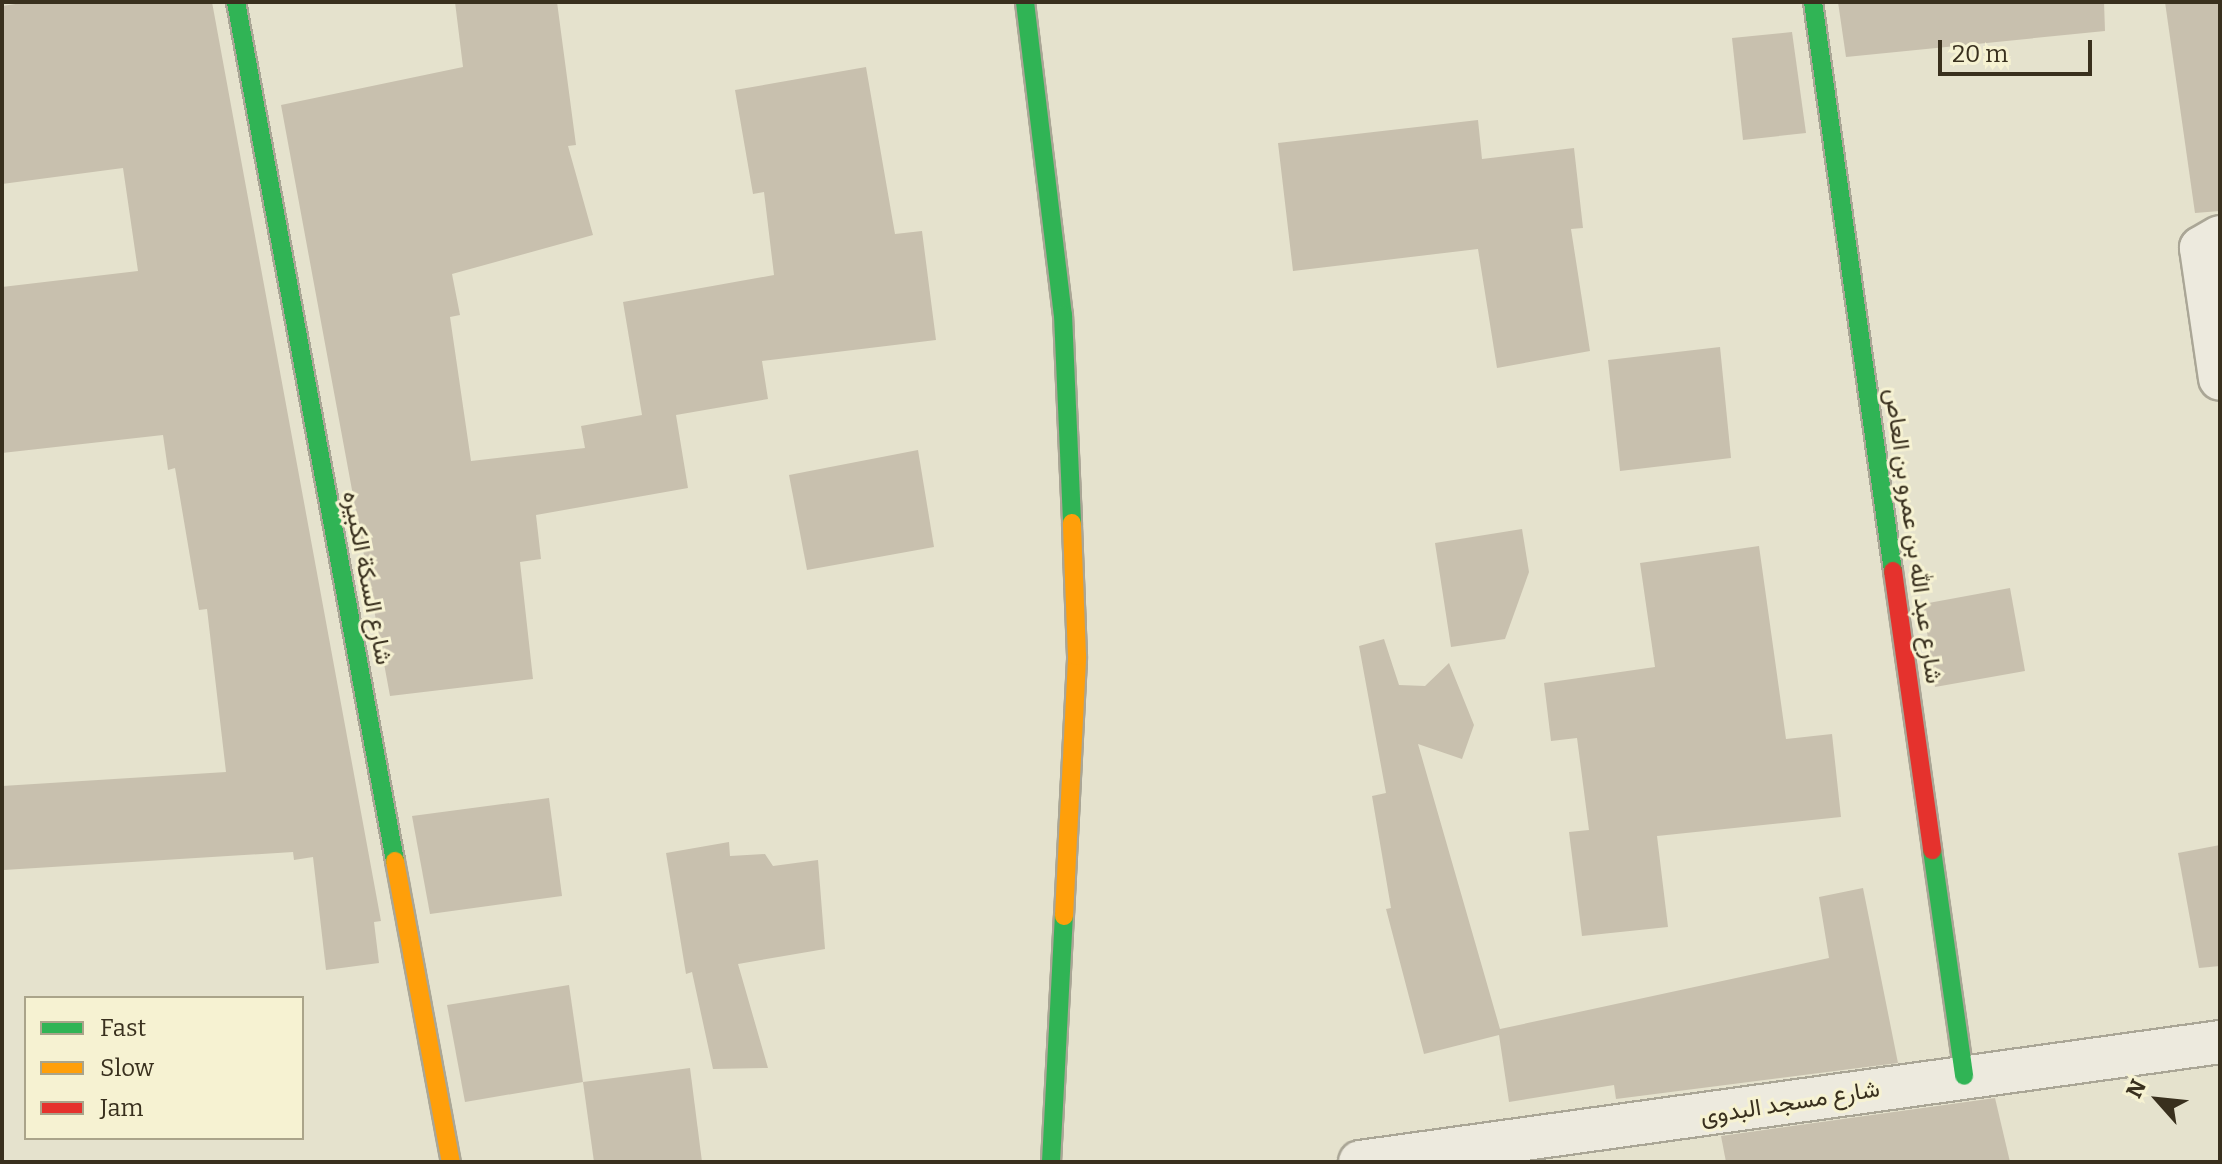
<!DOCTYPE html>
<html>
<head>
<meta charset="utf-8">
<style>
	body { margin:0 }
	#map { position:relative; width:2222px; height:1164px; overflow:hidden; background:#e5e2cd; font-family:Bitter,Vazirmatn,serif }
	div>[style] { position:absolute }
	.building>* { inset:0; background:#c8c0ae }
	.roads { filter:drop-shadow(2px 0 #aaa696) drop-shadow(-2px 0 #aaa696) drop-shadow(0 2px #aaa696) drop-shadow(0 -2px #aaa696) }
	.street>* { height:42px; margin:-21px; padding:0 21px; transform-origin:21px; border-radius:21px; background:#edeade }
	.fast>* { height:18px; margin:-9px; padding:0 9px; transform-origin:9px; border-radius:9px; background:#30b455 }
	.slow>* { height:18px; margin:-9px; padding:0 9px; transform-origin:9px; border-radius:9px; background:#ff9f0a }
	.jam>* { height:18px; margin:-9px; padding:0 9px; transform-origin:9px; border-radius:9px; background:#e5322d }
	span { translate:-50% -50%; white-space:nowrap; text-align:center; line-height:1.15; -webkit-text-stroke:6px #f6f2d2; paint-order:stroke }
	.street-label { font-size:24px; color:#39301e }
	.frame { position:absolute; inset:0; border:4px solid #39301e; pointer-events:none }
	.legend { position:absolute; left:24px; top:996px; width:280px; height:144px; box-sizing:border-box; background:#f6f2d2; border:2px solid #aaa48a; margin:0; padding:10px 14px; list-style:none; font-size:24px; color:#39301e }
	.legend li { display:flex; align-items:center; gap:16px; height:40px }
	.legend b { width:40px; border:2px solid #aaa48a }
	.north { position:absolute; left:2118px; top:1060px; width:80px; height:80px; -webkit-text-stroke:6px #f6f2d2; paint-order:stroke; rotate:297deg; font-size:22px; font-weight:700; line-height:32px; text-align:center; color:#39301e }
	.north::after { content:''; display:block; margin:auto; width:28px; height:36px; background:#39301e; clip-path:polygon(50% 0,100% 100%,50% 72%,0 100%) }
	.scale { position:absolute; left:1938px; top:40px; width:154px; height:36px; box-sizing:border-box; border:4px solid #39301e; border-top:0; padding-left:10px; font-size:24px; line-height:28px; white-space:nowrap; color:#39301e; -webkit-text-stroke:6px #f6f2d2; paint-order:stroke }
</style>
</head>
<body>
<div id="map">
	<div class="building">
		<i style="clip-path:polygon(29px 2px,212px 2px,381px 921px,374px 922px,379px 963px,326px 970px,313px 857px,294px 860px,293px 852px,4px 870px,2px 786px,226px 772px,207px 609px,199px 610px,175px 468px,168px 470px,163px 435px,2px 453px,2px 287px,138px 271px,123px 168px,2px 184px,2px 6px)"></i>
		<i style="clip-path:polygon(455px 2px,557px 2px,576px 145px,568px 146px,593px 235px,452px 274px,460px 315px,450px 317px,471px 461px,585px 448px,581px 426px,642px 415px,623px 302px,774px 275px,764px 192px,753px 194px,735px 90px,866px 67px,895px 234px,922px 231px,936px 340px,762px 361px,768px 399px,676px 415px,688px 488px,536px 515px,541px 559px,520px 562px,533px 679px,390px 696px,281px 105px,463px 67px)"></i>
		<i style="clip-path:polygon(1838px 2px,2104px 2px,2105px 31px,1846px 57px)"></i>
		<i style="clip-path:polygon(2165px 2px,2220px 2px,2220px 211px,2195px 213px)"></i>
		<i style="clip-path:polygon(1792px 32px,1806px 133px,1743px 140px,1732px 38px)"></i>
		<i style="clip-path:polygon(1478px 120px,1482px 159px,1574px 148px,1583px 228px,1571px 229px,1590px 351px,1497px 368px,1478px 249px,1293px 271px,1278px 143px)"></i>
		<i style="clip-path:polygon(1720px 347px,1731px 458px,1620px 471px,1608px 360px)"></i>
		<i style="clip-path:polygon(918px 450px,934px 547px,807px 570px,789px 475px)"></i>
		<i style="clip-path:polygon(1522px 529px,1529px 572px,1505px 639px,1451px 647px,1435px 543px)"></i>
		<i style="clip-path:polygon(1759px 546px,1786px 739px,1832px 734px,1841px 817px,1657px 836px,1668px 927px,1582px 936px,1569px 832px,1589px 830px,1577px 738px,1551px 741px,1544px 683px,1655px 667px,1640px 563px)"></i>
		<i style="clip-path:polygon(2010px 588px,2025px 671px,1935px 687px,1923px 604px)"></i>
		<i style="clip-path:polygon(1384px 639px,1399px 685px,1425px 686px,1449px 663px,1474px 725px,1462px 759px,1418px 744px,1500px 1029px,1829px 958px,1819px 897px,1863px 888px,1898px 1063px,1616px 1099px,1614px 1085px,1509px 1102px,1499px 1035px,1424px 1054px,1386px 909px,1391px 908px,1372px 796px,1386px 793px,1359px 646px)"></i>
		<i style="clip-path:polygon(549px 798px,562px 896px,430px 914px,412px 816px)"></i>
		<i style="clip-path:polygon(729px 842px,730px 856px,765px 854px,773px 866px,818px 860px,825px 949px,738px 964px,768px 1068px,713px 1069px,692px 972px,686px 974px,666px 853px)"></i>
		<i style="clip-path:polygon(2220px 845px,2220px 966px,2199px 968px,2178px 853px)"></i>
		<i style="clip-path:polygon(569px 985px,583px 1082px,465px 1102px,447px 1005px)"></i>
		<i style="clip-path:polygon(690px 1068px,702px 1162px,594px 1162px,583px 1082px)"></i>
		<i style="clip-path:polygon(1995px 1098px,2010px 1162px,1726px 1162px,1721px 1136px)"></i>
	</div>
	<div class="roads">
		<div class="street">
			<i style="left:2220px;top:237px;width:22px;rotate:150deg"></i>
			<i style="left:2201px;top:248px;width:132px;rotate:81.7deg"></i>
			<i style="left:1360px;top:1162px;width:868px;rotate:-7.94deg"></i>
		</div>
		<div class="fast">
			<i style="left:236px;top:2px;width:874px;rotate:79.51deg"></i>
			<i style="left:1025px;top:2px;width:315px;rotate:83.1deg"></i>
			<i style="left:1063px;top:315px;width:208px;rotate:87.5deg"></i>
			<i style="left:1813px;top:2px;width:575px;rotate:82deg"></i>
			<i style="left:1932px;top:850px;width:228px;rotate:81.9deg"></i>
			<i style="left:1051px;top:1162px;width:246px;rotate:-87deg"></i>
		</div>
		<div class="slow">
			<i style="left:395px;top:861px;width:306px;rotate:79.5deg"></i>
			<i style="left:1064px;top:916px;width:260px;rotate:-87.1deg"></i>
			<i style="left:1077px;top:656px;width:133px;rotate:-92.2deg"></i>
		</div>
		<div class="jam">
			<i style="left:1893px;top:571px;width:282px;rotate:82deg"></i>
		</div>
	</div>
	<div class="street-label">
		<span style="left:1913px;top:536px;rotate:82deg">شارع عبد الله بن عمرو بن العاص</span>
		<span style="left:367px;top:578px;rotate:79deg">شارع السكة الكبيره</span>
		<span style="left:1790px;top:1103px;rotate:-9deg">شارع مسجد البدوى</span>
	</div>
	<div class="frame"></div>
	<ul class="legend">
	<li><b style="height:10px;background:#30b455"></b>Fast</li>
	<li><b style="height:10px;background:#ff9f0a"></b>Slow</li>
	<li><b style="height:10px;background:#e5322d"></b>Jam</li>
	</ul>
	<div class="north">N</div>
	<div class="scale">20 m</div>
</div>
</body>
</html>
